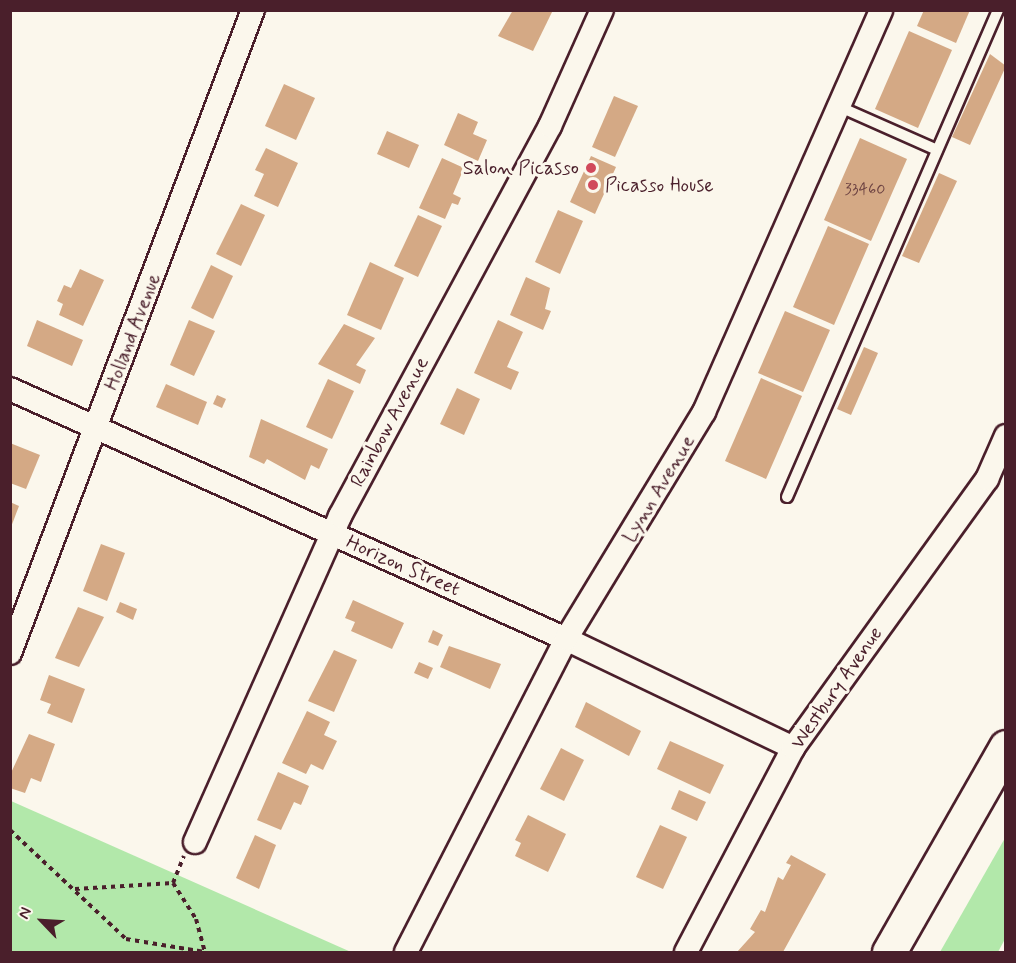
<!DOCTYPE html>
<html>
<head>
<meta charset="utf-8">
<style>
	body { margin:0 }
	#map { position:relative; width:1016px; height:963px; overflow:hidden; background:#fbf7ec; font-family:Mynerve,sans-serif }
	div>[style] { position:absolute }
	.green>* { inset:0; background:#b2e8aa }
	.building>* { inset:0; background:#d4a985 }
	.path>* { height:4px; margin-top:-2px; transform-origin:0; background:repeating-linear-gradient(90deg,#4a1f2b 0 4.5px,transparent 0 9px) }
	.roads { filter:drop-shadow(2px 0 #4a1f2b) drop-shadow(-2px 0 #4a1f2b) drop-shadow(0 2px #4a1f2b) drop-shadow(0 -2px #4a1f2b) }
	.service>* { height:10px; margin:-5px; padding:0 5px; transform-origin:5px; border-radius:5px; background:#fbf7ec }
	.minor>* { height:22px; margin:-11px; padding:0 11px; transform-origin:11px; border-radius:11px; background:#fbf7ec }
	.motorway>* { height:33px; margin:-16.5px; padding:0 16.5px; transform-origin:16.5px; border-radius:16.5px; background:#fbf7ec }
	.dots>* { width:16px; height:16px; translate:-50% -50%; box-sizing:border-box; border:3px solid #fbf7ec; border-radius:50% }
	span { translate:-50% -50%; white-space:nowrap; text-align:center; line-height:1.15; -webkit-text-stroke:6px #fbf7ec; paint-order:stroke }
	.number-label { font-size:16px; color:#6c4242 }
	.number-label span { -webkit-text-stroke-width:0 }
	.poi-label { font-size:20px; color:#4a1f2b }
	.right { translate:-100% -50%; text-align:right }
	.left { translate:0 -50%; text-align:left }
	.street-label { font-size:20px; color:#4a1f2b }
	.frame { position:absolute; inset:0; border:12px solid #4a1f2b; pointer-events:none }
	.north { position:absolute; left:12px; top:891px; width:60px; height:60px; -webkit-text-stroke:4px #fbf7ec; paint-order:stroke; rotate:295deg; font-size:16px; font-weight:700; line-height:24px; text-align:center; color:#4a1f2b }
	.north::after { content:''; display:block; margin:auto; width:21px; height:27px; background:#4a1f2b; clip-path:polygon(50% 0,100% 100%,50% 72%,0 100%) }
</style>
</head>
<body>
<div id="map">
	<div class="green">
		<i style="clip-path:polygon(10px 801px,11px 801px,351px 952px,11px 952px)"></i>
		<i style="clip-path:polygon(1005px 838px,1005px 939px,998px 952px,940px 952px)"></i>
	</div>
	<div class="building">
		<i style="clip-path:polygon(513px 10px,553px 10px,533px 51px,498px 36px)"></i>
		<i style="clip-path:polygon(924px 10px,970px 10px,956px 43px,917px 26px)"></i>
		<i style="clip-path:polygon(909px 31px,952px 50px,918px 128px,875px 109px)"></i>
		<i style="clip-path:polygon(990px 54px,1006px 66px,970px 145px,952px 137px)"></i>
		<i style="clip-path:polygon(284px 84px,315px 98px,296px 140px,265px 126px)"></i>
		<i style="clip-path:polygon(614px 96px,638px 106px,615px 157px,592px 147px)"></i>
		<i style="clip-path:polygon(458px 113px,478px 122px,473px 134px,487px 140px,478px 161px,444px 145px)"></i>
		<i style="clip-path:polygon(387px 131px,419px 145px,409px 168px,377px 154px)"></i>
		<i style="clip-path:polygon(860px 138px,907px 159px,871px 241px,824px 220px)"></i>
		<i style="clip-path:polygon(266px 148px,298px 163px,278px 207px,254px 196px,264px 174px,255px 170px)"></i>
		<i style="clip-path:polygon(591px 156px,616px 167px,595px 214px,570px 202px)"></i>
		<i style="clip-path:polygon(442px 158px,464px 168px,453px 194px,461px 198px,458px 205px,452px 203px,445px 219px,419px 208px)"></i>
		<i style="clip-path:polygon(939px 173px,957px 181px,919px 263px,902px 256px)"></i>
		<i style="clip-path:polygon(241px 204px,265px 215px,241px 266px,216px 254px)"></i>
		<i style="clip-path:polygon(558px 210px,583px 221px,560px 274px,535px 262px)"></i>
		<i style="clip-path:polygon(418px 215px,442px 226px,418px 277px,394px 266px)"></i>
		<i style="clip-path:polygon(828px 226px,869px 244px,834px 325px,793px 307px)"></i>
		<i style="clip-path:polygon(370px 262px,404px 278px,381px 330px,347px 315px)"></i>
		<i style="clip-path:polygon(211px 265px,233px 276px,213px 319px,191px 308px)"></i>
		<i style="clip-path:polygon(80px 269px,104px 280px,83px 326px,59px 315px,63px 304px,57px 301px,64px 285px,71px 288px)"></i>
		<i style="clip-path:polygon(526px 277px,550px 288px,545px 309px,551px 311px,543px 330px,510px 315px)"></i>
		<i style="clip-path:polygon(785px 311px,830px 330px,803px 392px,758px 373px)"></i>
		<i style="clip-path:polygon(37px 320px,83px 340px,72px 366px,27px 346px)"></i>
		<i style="clip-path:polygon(189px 320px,215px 331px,194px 376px,170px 365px)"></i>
		<i style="clip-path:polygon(498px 320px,523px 332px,507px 367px,519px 372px,511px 390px,474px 373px)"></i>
		<i style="clip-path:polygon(344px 324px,375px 338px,356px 365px,366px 370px,360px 384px,318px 364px)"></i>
		<i style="clip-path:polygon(864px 347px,878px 353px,851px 415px,837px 409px)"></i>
		<i style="clip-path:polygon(761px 378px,802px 396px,766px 479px,725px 461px)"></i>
		<i style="clip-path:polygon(328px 379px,354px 391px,332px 439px,306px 427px)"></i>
		<i style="clip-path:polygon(166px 384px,207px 402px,198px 425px,156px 407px)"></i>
		<i style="clip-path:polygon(457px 388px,480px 399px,464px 435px,440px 424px)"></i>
		<i style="clip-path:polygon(217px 395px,226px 399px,222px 408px,213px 404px)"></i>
		<i style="clip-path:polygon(261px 419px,328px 449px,319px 469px,311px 465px,305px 480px,267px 459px,264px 464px,249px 457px)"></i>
		<i style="clip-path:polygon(10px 443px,40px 455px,26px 489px,10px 483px)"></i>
		<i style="clip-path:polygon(10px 502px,19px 506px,11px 527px,10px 527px)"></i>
		<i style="clip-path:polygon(101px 544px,125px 553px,107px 601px,83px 591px)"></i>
		<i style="clip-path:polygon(353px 600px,404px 623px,392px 649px,351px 631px,355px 622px,345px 618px)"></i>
		<i style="clip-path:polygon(120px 602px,137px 609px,133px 620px,116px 612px)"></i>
		<i style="clip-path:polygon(78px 607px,104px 617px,79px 667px,55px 658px)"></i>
		<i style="clip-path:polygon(433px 630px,443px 635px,438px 646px,428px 642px)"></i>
		<i style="clip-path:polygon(449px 646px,501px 664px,490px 689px,440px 667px)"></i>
		<i style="clip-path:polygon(334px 650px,357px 660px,334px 712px,308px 701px)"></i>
		<i style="clip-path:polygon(419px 662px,433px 668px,428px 679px,414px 673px)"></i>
		<i style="clip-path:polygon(49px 675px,85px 689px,72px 723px,47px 713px,51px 704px,40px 700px)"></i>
		<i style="clip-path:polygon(586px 702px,641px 731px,629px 756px,575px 727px)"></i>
		<i style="clip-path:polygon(307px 711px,330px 722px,324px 735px,337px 741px,323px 770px,311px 764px,306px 774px,282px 763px)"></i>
		<i style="clip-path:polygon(29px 734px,55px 744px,41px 782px,31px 778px,25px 793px,10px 788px,10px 775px)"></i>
		<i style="clip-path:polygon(670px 741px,724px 765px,710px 794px,657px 769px)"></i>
		<i style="clip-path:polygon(561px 748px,584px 760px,564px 801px,540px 789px)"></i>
		<i style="clip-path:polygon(278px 772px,309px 786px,301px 805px,294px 802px,281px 830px,257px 820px)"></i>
		<i style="clip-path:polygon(679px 790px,706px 802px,697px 821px,671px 809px)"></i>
		<i style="clip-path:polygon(528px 815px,566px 834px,548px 872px,515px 856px,521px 843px,515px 840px)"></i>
		<i style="clip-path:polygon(660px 825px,687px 837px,663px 889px,636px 877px)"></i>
		<i style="clip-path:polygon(255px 835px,276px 845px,259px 889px,236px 878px)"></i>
		<i style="clip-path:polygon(791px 855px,826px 874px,783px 952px,737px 952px,755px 932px,750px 929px,761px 910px,765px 912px,778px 877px,783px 880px,791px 865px,786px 863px)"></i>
	</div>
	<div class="path">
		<i style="left:10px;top:830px;width:159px;rotate:43.2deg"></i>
		<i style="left:126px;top:939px;width:80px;rotate:9.3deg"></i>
		<i style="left:173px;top:883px;width:29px;rotate:-68deg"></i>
		<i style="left:75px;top:889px;width:98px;rotate:-3.5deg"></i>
		<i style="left:173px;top:883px;width:43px;rotate:57.4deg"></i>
		<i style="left:196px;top:919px;width:34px;rotate:75deg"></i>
	</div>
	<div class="roads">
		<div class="service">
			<i style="left:840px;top:107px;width:106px;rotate:23.9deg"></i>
			<i style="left:787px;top:497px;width:531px;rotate:-66.57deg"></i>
		</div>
		<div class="minor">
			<i style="left:10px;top:389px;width:610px;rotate:24.21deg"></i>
			<i style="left:566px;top:639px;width:252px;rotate:25.6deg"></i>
			<i style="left:10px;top:653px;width:687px;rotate:-69.3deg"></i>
			<i style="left:195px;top:842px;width:357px;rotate:-66deg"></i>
			<i style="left:340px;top:516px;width:443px;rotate:-61.7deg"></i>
			<i style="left:550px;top:126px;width:127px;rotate:-65.9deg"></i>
			<i style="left:406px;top:952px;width:352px;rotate:-62.9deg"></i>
			<i style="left:566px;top:639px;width:266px;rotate:-58.7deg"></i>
			<i style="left:704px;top:412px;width:439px;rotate:-66.2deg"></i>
			<i style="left:686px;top:952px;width:230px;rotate:-62.3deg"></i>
			<i style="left:793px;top:748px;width:332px;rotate:-54.2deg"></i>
			<i style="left:987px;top:479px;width:47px;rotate:-66.2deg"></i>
		</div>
		<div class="motorway">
			<i style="left:889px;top:952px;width:236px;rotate:-60.3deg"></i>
		</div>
	</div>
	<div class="dots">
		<i style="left:591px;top:168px;background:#d1495b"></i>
		<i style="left:593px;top:185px;background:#d1495b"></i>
	</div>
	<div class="number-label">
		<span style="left:865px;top:190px">33460</span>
	</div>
	<div class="poi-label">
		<span class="right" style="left:579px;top:168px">Salon Picasso</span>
		<span class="left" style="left:605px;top:185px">Picasso House</span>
	</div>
	<div class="street-label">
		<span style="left:133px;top:332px;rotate:-69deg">Holland Avenue</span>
		<span style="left:390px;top:422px;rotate:-62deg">Rainbow Avenue</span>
		<span style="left:659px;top:489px;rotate:-59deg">Lynn Avenue</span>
		<span style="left:403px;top:566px;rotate:24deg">Horizon Street</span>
		<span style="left:837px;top:688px;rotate:-55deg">Westbury Avenue</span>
	</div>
	<div class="frame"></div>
	<div class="north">N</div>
</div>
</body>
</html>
